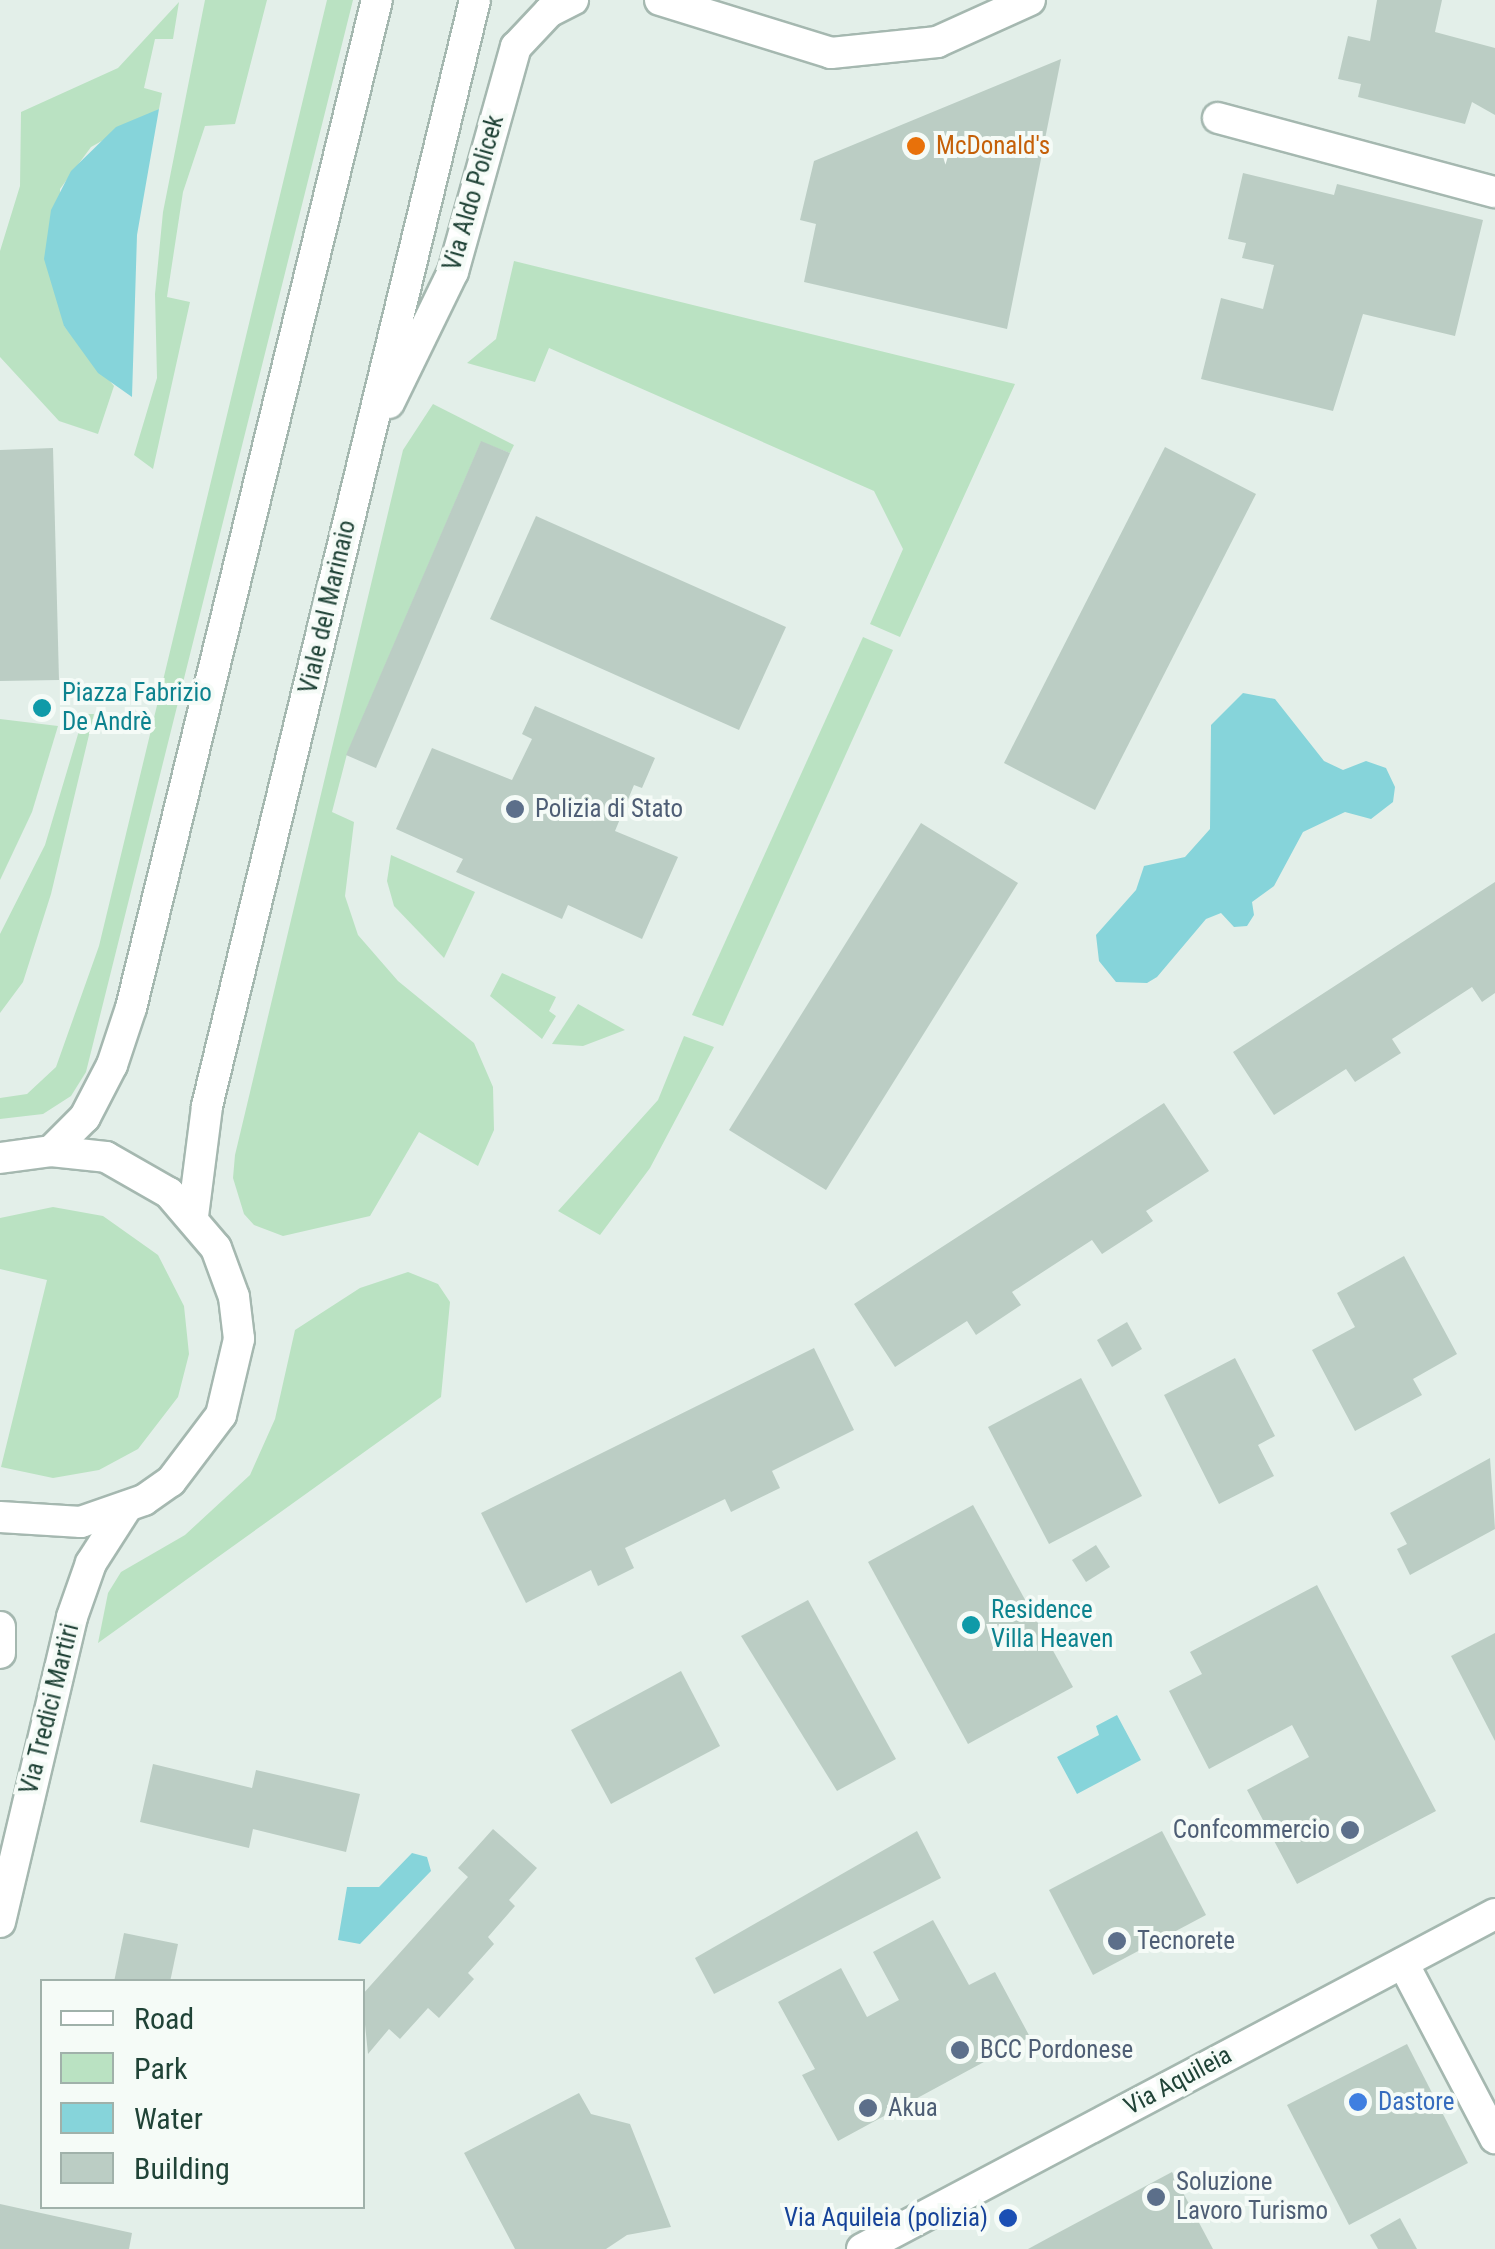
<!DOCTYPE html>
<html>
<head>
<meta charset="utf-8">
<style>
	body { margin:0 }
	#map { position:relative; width:1495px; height:2249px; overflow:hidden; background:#e3efe9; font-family:"Roboto Condensed",sans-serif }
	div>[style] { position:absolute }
	.green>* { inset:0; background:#bae2c2 }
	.water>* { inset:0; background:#86d4da }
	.building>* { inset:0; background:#bbcdc4 }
	.roads { filter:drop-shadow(2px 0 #a5b8b0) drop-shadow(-2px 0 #a5b8b0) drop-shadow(0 2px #a5b8b0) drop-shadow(0 -2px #a5b8b0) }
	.minor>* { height:30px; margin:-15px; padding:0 15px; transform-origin:15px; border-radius:15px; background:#fff }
	.dots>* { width:28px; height:28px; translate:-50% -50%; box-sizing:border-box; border:5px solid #f5fbf7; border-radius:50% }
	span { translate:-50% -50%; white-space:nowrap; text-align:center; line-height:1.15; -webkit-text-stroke:8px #f5fbf7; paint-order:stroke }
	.food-label { font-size:25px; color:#c56008 }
	.left { translate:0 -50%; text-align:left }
	.street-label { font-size:25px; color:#204337 }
	.culture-label { font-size:25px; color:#0d838f }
	.service-label { font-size:25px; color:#4e5e75 }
	.right { translate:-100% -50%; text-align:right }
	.shop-label { font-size:25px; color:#366cbe }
	.transit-label { font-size:25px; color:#164399 }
	.legend { position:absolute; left:40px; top:1979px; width:325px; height:230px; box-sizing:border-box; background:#f5fbf7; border:2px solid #a0b1aa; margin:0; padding:12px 18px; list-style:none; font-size:30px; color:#204337 }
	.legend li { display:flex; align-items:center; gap:20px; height:50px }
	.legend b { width:50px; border:2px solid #a0b1aa }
</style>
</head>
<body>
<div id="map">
	<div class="green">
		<i style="clip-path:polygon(205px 0,267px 0,235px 124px,205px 126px,183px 192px,167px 297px,190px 302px,153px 469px,134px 455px,157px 378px,155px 294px,163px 212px)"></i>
		<i style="clip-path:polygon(327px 0,353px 0,86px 1072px,71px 1096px,43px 1114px,0 1119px,0 1098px,27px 1094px,56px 1067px,99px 946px)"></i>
		<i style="clip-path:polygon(179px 2px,173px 39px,155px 39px,144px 88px,162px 93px,159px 109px,91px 147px,60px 189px,64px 326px,114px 386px,98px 434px,59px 421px,0 357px,0 251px,20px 186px,21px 112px,118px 68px)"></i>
		<i style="clip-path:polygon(514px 261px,1015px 384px,900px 637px,870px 624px,903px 549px,874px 491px,549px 348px,535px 382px,467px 363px,496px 339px)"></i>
		<i style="clip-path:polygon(433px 404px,514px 445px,510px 453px,481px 442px,347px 754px,332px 812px,354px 822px,345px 896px,358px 935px,398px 981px,474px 1043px,493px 1087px,494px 1130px,478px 1166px,419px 1132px,370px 1216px,283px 1236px,254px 1225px,244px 1214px,233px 1178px,235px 1155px,403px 450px)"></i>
		<i style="clip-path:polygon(863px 637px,893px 650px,723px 1026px,692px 1015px)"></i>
		<i style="clip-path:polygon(84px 714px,94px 714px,51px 894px,23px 982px,0 1013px,0 934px,45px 845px)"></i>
		<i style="clip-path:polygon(0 719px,58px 726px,32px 812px,0 880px)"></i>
		<i style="clip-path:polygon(391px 855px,475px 892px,444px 958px,394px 906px,387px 881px)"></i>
		<i style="clip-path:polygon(502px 973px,556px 997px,549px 1011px,556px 1016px,542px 1039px,490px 996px)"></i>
		<i style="clip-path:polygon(578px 1004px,625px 1030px,583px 1046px,552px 1044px)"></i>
		<i style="clip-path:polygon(684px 1036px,714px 1047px,650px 1168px,600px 1235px,558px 1211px,658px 1100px)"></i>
		<i style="clip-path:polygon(53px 1207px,103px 1216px,158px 1255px,184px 1306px,189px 1354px,178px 1397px,138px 1449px,99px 1470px,53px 1478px,1px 1467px,47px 1280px,0 1269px,0 1218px)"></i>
		<i style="clip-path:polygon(408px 1272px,438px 1284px,450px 1302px,441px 1397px,98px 1643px,108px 1593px,121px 1572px,185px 1535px,250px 1475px,275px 1419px,295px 1330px,360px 1288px)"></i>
	</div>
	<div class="water">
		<i style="clip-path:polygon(159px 109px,137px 235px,132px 397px,98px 373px,64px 326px,44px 259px,51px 210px,71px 171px,116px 127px)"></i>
		<i style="clip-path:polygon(1243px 693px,1275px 699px,1324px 761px,1343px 770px,1366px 761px,1386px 768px,1395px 787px,1393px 802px,1371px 819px,1345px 812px,1303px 832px,1274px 886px,1252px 902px,1254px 915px,1247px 926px,1234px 927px,1221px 913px,1206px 919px,1157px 977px,1147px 983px,1116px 982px,1099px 961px,1096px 935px,1136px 890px,1144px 866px,1185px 857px,1210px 829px,1211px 725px)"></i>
		<i style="clip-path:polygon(1117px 1715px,1141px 1760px,1077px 1794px,1057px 1757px,1099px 1735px,1096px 1726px)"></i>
		<i style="clip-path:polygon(412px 1853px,427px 1857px,431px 1871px,360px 1944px,338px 1940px,347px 1887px,379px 1887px)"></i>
	</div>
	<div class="building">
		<i style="clip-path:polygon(1377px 0,1442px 0,1435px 32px,1495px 48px,1495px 115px,1472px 102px,1465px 124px,1358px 97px,1361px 84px,1338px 79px,1348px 36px,1370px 41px)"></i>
		<i style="clip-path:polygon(1061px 59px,1007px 329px,804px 282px,816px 224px,800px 220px,814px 161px)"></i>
		<i style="clip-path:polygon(1243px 173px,1334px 195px,1337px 184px,1483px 220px,1455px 336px,1363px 314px,1333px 411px,1201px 379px,1221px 298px,1263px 309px,1274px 265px,1242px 258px,1246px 243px,1228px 239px)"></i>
		<i style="clip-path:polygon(481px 441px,510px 453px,376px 768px,346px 755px)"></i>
		<i style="clip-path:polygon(1165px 447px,1256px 494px,1095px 810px,1004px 763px)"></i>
		<i style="clip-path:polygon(53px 448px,59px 680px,0 681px,0 450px)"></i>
		<i style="clip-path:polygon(536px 516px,786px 627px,739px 730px,490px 619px)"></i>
		<i style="clip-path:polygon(535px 706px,655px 758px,642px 788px,634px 785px,615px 831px,678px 857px,642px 939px,568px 905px,562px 919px,456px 872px,463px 859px,396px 829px,432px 748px,512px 780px,532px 739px,522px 734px)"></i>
		<i style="clip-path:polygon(921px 823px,1018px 883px,826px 1190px,729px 1130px)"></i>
		<i style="clip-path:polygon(1495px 882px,1495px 993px,1482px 1002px,1472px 987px,1392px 1039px,1401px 1053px,1355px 1082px,1346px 1069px,1274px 1115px,1233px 1052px)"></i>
		<i style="clip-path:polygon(1164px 1103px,1209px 1171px,1146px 1211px,1153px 1221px,1102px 1254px,1092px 1240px,1012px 1292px,1021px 1305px,976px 1335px,967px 1321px,895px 1367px,854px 1304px)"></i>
		<i style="clip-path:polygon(1404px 1256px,1457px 1354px,1413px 1379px,1422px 1395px,1355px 1431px,1312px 1350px,1355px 1327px,1337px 1293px)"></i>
		<i style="clip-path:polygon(1127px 1322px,1142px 1349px,1112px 1367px,1097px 1340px)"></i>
		<i style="clip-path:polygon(814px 1348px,854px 1430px,772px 1471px,780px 1488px,731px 1512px,725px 1499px,625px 1548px,634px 1568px,598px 1586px,591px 1570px,526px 1603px,481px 1513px)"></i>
		<i style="clip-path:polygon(1235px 1358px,1275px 1436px,1258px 1445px,1274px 1476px,1219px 1504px,1164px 1395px)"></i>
		<i style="clip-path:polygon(1081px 1378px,1142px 1496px,1049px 1544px,988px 1427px)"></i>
		<i style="clip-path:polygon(1490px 1458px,1495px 1529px,1410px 1575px,1397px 1549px,1407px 1544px,1390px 1513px)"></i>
		<i style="clip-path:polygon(973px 1505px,1073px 1687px,968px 1744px,868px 1562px)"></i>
		<i style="clip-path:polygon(1096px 1545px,1110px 1567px,1086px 1582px,1072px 1560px)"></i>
		<i style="clip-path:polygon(1317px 1585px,1436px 1811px,1297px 1884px,1247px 1790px,1309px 1757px,1292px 1725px,1209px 1769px,1169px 1691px,1202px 1674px,1190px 1652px)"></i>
		<i style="clip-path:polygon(808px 1600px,896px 1759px,837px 1791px,741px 1636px)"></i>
		<i style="clip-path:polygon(1495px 1633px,1495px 1741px,1451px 1656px)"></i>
		<i style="clip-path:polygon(681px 1671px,720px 1746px,611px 1804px,571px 1730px)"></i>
		<i style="clip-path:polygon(153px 1764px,252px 1788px,256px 1770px,360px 1794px,346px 1852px,253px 1829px,249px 1848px,140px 1822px)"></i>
		<i style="clip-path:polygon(493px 1829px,537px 1868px,509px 1900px,515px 1906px,488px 1937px,494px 1944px,468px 1973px,474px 1979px,439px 2018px,428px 2008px,400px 2039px,389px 2029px,368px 2054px,362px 1995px,468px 1877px,458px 1868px)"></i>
		<i style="clip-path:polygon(917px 1831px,941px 1878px,714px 1994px,695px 1958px)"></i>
		<i style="clip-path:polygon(1162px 1831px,1206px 1915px,1093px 1975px,1049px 1890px)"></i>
		<i style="clip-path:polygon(933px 1920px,969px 1985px,995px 1972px,1030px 2037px,838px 2141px,802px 2075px,815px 2069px,778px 2002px,841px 1968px,867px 2017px,899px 2000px,873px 1952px)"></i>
		<i style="clip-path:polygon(124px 1933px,178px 1944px,170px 1982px,114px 1982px)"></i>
		<i style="clip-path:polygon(1407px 2044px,1468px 2163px,1349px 2225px,1287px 2105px)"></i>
		<i style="clip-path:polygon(579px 2093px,591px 2114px,630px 2124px,671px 2227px,627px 2235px,606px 2249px,515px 2249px,464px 2153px)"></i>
		<i style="clip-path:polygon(1172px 2172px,1213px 2249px,1028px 2249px,1052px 2236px)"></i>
		<i style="clip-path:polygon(0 2204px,132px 2233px,129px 2249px,0 2249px)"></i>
		<i style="clip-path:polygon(1400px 2218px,1417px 2249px,1378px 2249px,1370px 2235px)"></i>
	</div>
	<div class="roads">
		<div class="minor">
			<i style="left:660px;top:0;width:179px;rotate:17.2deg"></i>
			<i style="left:831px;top:53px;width:107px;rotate:-5.9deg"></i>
			<i style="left:937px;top:42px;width:102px;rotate:-24.3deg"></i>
			<i style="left:1218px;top:118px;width:287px;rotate:15deg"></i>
			<i style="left:389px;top:403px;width:146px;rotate:-64deg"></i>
			<i style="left:453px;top:272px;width:234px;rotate:-74.4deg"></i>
			<i style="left:516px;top:47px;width:48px;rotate:-46.7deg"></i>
			<i style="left:549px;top:12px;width:27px;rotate:-27deg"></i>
			<i style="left:51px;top:1151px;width:48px;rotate:-45deg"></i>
			<i style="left:85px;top:1117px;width:59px;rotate:-62.6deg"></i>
			<i style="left:112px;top:1065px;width:60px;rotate:-71.6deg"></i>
			<i style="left:131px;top:1008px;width:1038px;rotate:-76.29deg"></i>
			<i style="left:0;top:1158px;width:51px;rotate:-7.8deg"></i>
			<i style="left:51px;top:1151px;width:55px;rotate:6.2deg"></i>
			<i style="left:106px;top:1157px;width:73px;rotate:29.7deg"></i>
			<i style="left:169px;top:1193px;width:72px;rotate:49.5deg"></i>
			<i style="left:216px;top:1248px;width:52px;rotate:69.8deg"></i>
			<i style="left:234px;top:1297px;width:42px;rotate:83.2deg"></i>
			<i style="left:239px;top:1339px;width:78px;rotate:103.3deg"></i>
			<i style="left:221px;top:1415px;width:83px;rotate:127.1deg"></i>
			<i style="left:171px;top:1481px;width:33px;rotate:145deg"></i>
			<i style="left:144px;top:1500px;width:67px;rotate:160.8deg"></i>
			<i style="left:81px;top:1522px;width:81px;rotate:-176.5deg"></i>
			<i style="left:193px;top:1216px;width:111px;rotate:-82.7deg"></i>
			<i style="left:207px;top:1106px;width:1138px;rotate:-76.38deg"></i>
			<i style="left:0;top:1627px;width:26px;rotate:90deg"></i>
			<i style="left:0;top:1922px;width:313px;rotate:-76.7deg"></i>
			<i style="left:72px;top:1617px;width:57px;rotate:-70.6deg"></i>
			<i style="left:91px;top:1563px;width:67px;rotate:-57.3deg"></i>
			<i style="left:1403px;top:1963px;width:198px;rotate:62.3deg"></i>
			<i style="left:862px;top:2249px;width:716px;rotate:-27.89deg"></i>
		</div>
	</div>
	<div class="dots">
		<i style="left:916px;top:146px;background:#e8710a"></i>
		<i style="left:42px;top:708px;background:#0f9aa8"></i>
		<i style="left:515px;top:809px;background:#5c6f8a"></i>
		<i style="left:971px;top:1625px;background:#0f9aa8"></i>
		<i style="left:1350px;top:1830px;background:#5c6f8a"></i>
		<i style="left:1117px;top:1941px;background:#5c6f8a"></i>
		<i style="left:960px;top:2050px;background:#5c6f8a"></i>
		<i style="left:1358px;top:2102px;background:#3f7fe0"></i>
		<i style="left:868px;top:2108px;background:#5c6f8a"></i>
		<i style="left:1156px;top:2197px;background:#5c6f8a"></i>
		<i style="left:1008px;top:2218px;background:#1a4fb4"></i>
	</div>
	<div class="food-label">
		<span class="left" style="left:936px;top:146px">McDonald's</span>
	</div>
	<div class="street-label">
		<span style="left:474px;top:193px;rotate:-74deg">Via Aldo Policek</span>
		<span style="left:328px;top:607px;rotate:-77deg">Viale del Marinaio</span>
		<span style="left:50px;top:1709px;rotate:-76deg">Via Tredici Martiri</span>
		<span style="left:1178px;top:2081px;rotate:-28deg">Via Aquileia</span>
	</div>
	<div class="culture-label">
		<span class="left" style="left:62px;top:708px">Piazza Fabrizio<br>De Andrè</span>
		<span class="left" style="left:991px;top:1625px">Residence<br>Villa Heaven</span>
	</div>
	<div class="service-label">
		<span class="left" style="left:535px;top:809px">Polizia di Stato</span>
		<span class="right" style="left:1330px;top:1830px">Confcommercio</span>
		<span class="left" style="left:1137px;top:1941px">Tecnorete</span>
		<span class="left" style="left:980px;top:2050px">BCC Pordonese</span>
		<span class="left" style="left:888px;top:2108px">Akua</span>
		<span class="left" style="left:1176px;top:2197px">Soluzione<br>Lavoro Turismo</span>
	</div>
	<div class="shop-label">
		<span class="left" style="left:1378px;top:2102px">Dastore</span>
	</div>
	<div class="transit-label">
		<span class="right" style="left:988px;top:2218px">Via Aquileia (polizia)</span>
	</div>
	<ul class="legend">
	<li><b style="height:12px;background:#fff"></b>Road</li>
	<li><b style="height:28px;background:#bae2c2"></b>Park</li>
	<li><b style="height:28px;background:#86d4da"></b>Water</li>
	<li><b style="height:28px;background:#bbcdc4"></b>Building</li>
	</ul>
</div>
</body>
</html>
